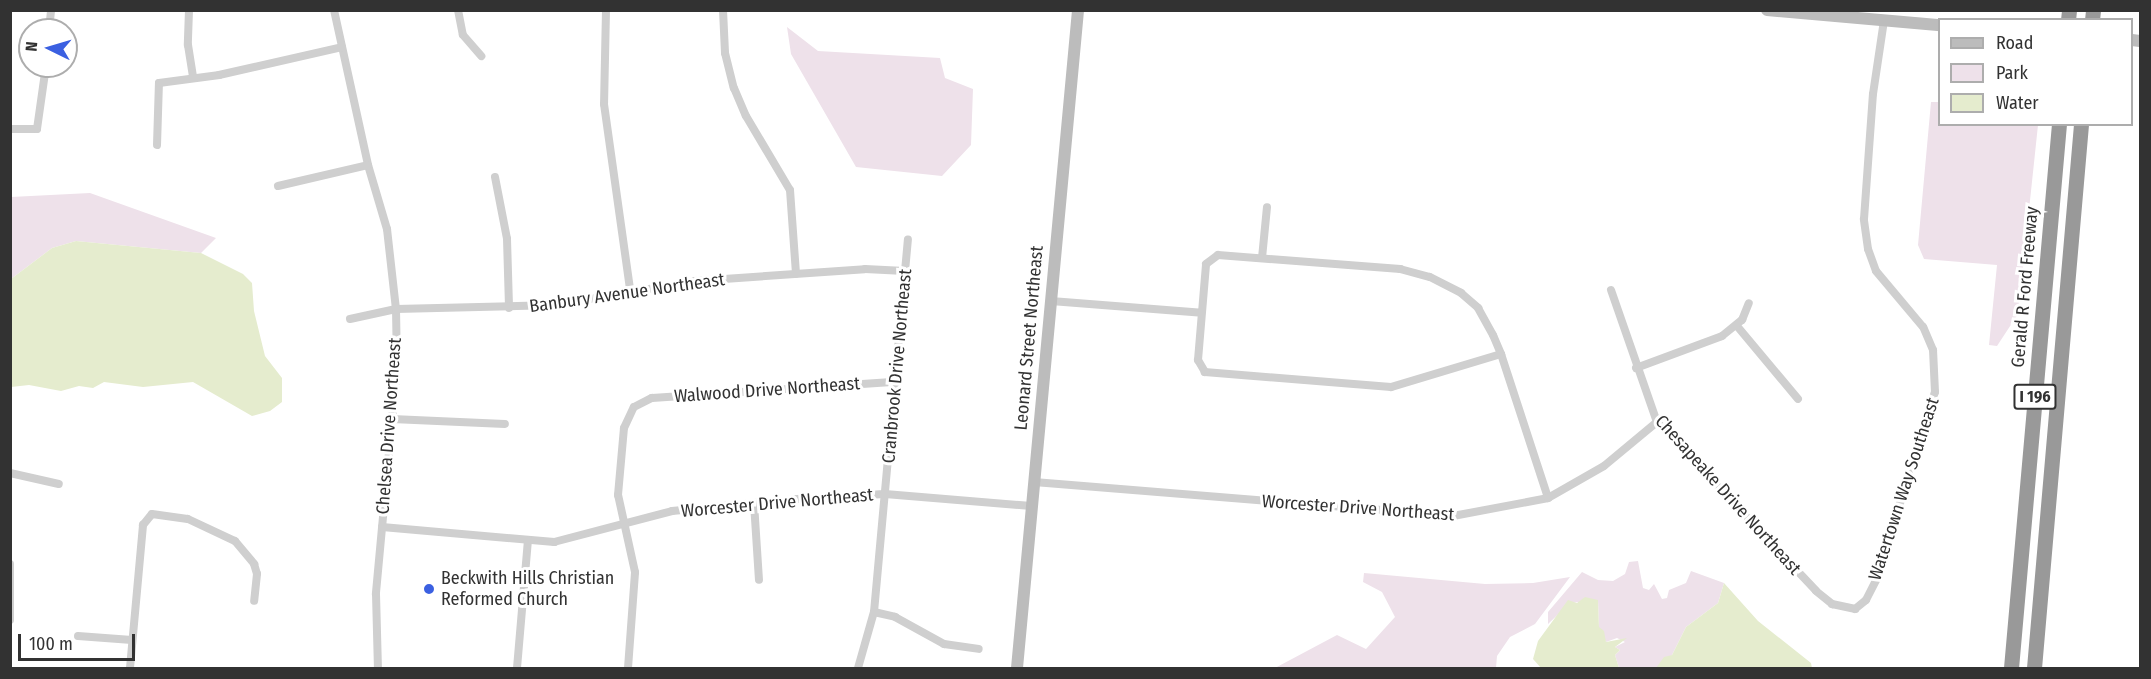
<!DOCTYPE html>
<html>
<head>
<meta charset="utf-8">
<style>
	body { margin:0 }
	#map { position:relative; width:2151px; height:679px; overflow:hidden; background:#fff; font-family:"Fira Sans Condensed",sans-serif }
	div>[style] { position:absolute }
	.green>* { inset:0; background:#eee1ea }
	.water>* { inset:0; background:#e5ecce }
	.street>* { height:8px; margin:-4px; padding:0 4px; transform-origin:4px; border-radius:4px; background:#cfcfcf }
	.secondary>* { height:12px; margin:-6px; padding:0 6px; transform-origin:6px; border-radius:6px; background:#bcbcbc }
	.highway>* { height:15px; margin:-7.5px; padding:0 7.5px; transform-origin:7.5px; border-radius:7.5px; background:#999 }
	.dots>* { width:16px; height:16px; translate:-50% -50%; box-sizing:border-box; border:3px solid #fff; border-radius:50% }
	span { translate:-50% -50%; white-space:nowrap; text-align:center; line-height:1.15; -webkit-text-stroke:6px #fff; paint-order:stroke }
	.shield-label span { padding:2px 4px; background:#fff; border:2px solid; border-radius:4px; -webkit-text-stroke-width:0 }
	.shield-label { font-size:16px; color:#323232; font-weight:700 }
	.street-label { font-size:18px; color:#323232 }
	.poi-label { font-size:18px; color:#323232 }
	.left { translate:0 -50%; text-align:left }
	.frame { position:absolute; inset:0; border:12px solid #323232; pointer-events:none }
	.legend { position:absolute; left:1938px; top:18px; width:195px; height:108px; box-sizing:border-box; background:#fff; border:2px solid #adadad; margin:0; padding:8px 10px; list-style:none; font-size:18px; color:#323232 }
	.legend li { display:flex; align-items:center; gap:12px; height:30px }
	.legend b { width:30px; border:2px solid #adadad }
	.north { position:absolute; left:18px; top:18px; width:60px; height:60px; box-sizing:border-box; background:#fff; border:2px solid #adadad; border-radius:50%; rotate:275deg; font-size:16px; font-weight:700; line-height:24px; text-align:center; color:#323232 }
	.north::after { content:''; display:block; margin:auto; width:21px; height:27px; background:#3b60e1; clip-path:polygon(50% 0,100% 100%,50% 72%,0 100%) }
	.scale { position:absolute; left:18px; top:634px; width:117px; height:27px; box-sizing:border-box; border:3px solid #323232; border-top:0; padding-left:8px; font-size:18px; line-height:21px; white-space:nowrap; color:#323232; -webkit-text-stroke:4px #fff; paint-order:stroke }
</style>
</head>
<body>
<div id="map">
	<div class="green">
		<i style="clip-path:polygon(787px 27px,818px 51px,940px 58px,945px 78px,973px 89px,971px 145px,942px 176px,856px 167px,791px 54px)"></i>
		<i style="clip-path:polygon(1931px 102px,1939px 102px,1940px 124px,2038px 125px,2018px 314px,1997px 346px,1989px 345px,1997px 265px,1924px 259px,1918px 245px)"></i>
		<i style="clip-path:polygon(90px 193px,216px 238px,201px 253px,76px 241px,52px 248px,11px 279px,11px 197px)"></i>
		<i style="clip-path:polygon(1638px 561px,1643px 588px,1649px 590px,1654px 584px,1662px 599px,1667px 598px,1669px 590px,1686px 583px,1691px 571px,1724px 583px,1718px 603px,1686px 627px,1672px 655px,1659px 668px,1619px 668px,1615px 655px,1620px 650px,1615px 647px,1625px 642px,1617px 638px,1606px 642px,1599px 628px,1598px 600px,1570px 603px,1548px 624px,1548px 612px,1582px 572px,1598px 580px,1613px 581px,1625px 574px,1629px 562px)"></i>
		<i style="clip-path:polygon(1364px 573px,1485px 584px,1533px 583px,1570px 577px,1535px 624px,1510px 637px,1497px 656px,1496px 668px,1275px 668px,1337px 635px,1366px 649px,1395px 617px,1382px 592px,1363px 582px)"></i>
	</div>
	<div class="water">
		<i style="clip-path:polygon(76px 241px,201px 253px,243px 274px,252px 283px,254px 311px,265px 356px,282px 378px,282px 402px,270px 411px,252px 416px,193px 382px,143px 387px,104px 382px,93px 388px,79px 386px,61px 391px,29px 385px,11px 387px,11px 279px,52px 248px)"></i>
		<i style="clip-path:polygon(1724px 583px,1758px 621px,1811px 663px,1812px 668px,1656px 668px,1664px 657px,1672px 655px,1686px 627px,1718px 603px)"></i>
		<i style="clip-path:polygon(1585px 597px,1598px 600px,1599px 627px,1604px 631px,1606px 642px,1627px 638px,1615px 647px,1620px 650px,1615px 655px,1619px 668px,1541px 668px,1533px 659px,1538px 641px,1568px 600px,1577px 603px)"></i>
	</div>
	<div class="street">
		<i style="left:189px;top:10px;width:35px;rotate:92deg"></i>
		<i style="left:188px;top:45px;width:33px;rotate:81deg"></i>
		<i style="left:334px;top:10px;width:159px;rotate:77.6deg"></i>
		<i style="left:368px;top:165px;width:67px;rotate:73.5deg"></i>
		<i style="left:387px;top:229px;width:81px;rotate:83.6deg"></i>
		<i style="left:396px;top:309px;width:57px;rotate:89deg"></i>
		<i style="left:397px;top:366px;width:229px;rotate:95.3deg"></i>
		<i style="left:376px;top:594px;width:74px;rotate:88.5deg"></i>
		<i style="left:458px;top:10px;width:25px;rotate:79deg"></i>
		<i style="left:463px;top:35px;width:28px;rotate:49deg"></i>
		<i style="left:606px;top:10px;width:94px;rotate:91.2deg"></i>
		<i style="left:604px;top:104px;width:188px;rotate:82deg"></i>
		<i style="left:723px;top:10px;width:43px;rotate:87.3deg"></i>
		<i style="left:725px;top:53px;width:36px;rotate:76deg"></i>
		<i style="left:734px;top:88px;width:30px;rotate:67deg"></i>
		<i style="left:746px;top:116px;width:86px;rotate:59.3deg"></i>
		<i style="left:790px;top:190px;width:84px;rotate:85.9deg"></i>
		<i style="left:49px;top:30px;width:20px;rotate:-84deg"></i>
		<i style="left:10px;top:129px;width:27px"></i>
		<i style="left:37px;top:129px;width:64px;rotate:-81.9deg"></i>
		<i style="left:157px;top:145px;width:62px;rotate:-88.2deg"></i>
		<i style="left:159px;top:83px;width:61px;rotate:-7.6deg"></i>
		<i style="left:219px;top:75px;width:126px;rotate:-12.8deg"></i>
		<i style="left:495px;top:177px;width:63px;rotate:79deg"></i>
		<i style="left:507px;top:239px;width:69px;rotate:88.3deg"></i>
		<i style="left:278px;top:186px;width:92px;rotate:-13.1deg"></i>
		<i style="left:1262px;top:258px;width:51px;rotate:-84.4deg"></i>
		<i style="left:1611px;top:290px;width:140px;rotate:70.8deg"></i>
		<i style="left:1657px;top:422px;width:232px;rotate:46.7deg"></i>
		<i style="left:1816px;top:591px;width:21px;rotate:39deg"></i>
		<i style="left:1832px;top:604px;width:24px;rotate:12deg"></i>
		<i style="left:1855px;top:609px;width:14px;rotate:-39deg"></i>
		<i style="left:1866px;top:600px;width:22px;rotate:-63deg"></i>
		<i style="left:1876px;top:580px;width:197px;rotate:-72.6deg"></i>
		<i style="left:1935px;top:392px;width:42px;rotate:-92.7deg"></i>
		<i style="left:1933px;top:350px;width:25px;rotate:-113deg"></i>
		<i style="left:1923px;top:327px;width:73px;rotate:-130deg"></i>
		<i style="left:1876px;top:271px;width:23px;rotate:-110deg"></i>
		<i style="left:1868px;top:249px;width:30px;rotate:-98deg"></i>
		<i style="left:1864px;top:219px;width:125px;rotate:-85.9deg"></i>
		<i style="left:1873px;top:94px;width:75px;rotate:-81.5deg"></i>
		<i style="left:1051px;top:301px;width:151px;rotate:4.5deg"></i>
		<i style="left:350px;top:319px;width:47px;rotate:-12.3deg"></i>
		<i style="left:396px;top:309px;width:159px;rotate:-1.4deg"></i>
		<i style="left:555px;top:305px;width:142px;rotate:-9.7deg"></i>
		<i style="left:695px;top:281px;width:170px;rotate:-4deg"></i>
		<i style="left:865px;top:269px;width:40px;rotate:2.9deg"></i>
		<i style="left:1737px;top:326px;width:95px;rotate:50.1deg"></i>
		<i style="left:1501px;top:354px;width:115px;rotate:163.3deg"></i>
		<i style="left:1391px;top:387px;width:187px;rotate:-175.4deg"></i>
		<i style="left:1205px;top:372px;width:14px;rotate:-120deg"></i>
		<i style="left:1198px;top:360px;width:96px;rotate:-85.2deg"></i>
		<i style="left:1206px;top:264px;width:15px;rotate:-37deg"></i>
		<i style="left:1218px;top:255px;width:183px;rotate:4.4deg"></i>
		<i style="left:1400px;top:269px;width:31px;rotate:15deg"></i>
		<i style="left:1430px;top:277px;width:35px;rotate:27deg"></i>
		<i style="left:1461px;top:293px;width:23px;rotate:41deg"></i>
		<i style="left:1478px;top:308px;width:31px;rotate:61deg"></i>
		<i style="left:1493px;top:335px;width:21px;rotate:67deg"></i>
		<i style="left:1501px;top:354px;width:151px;rotate:71.9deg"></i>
		<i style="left:1636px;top:368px;width:92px;rotate:-20.4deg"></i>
		<i style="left:1722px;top:336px;width:26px;rotate:-39deg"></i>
		<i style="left:1742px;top:320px;width:18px;rotate:-68deg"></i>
		<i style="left:392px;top:419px;width:113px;rotate:2.5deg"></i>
		<i style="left:10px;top:473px;width:50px;rotate:12.7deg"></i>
		<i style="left:1034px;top:482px;width:420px;rotate:4.6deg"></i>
		<i style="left:1453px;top:516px;width:97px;rotate:-10.7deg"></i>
		<i style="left:1548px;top:498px;width:64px;rotate:-29.7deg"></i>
		<i style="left:1604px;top:466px;width:69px;rotate:-39.7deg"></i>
		<i style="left:754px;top:503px;width:77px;rotate:86.3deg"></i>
		<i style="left:382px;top:527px;width:173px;rotate:5deg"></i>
		<i style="left:554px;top:542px;width:122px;rotate:-14.7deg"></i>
		<i style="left:672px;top:511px;width:126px;rotate:-5.5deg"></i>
		<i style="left:797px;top:499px;width:88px;rotate:-3.3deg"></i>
		<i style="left:885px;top:494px;width:147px;rotate:4.7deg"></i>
		<i style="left:10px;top:564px;width:56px;rotate:90deg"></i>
		<i style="left:874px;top:612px;width:22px;rotate:13deg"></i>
		<i style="left:895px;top:617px;width:56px;rotate:28.9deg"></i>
		<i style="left:944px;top:644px;width:35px;rotate:8deg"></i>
		<i style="left:78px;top:636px;width:54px;rotate:4.2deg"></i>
		<i style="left:130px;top:668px;width:144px;rotate:-84.8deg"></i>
		<i style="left:143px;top:525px;width:14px;rotate:-51deg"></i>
		<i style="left:152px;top:514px;width:36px;rotate:8deg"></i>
		<i style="left:188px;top:519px;width:52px;rotate:25.1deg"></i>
		<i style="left:235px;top:541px;width:30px;rotate:50deg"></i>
		<i style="left:254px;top:564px;width:10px;rotate:73deg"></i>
		<i style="left:257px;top:574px;width:27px;rotate:96deg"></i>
		<i style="left:517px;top:668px;width:128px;rotate:-85.1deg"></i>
		<i style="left:628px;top:668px;width:96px;rotate:-85.8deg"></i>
		<i style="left:635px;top:572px;width:79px;rotate:-102.4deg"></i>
		<i style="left:618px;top:495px;width:67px;rotate:-84.9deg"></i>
		<i style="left:624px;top:428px;width:23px;rotate:-65deg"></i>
		<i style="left:634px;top:407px;width:20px;rotate:-27deg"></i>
		<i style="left:652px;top:398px;width:244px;rotate:-3.8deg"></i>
		<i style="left:858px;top:668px;width:58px;rotate:-74.1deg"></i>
		<i style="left:874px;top:612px;width:374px;rotate:-84.8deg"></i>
	</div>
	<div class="secondary">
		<i style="left:1767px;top:10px;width:174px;rotate:5deg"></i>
		<i style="left:2132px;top:40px;width:8px;rotate:7deg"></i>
		<i style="left:1017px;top:668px;width:661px;rotate:-84.7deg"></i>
	</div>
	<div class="highway">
		<i style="left:2068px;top:20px;width:10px;rotate:-84deg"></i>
		<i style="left:2092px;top:20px;width:10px;rotate:-84deg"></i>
		<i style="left:2011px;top:668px;width:546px;rotate:-84.96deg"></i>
		<i style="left:2034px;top:668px;width:546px;rotate:-85.06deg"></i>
	</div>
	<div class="dots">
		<i style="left:429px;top:589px;background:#3b60e1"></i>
	</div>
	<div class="shield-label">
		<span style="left:2035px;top:397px">I 196</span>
	</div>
	<div class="street-label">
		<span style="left:2025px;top:287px;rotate:-85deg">Gerald R Ford Freeway</span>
		<span style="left:627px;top:293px;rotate:-8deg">Banbury Avenue Northeast</span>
		<span style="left:1029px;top:338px;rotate:-85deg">Leonard Street Northeast</span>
		<span style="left:897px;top:366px;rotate:-85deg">Cranbrook Drive Northeast</span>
		<span style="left:767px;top:390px;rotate:-4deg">Walwood Drive Northeast</span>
		<span style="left:389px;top:426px;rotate:-86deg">Chelsea Drive Northeast</span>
		<span style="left:1904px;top:489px;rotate:-72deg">Watertown Way Southeast</span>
		<span style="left:1728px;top:495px;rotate:48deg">Chesapeake Drive Northeast</span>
		<span style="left:777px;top:503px;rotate:-5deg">Worcester Drive Northeast</span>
		<span style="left:1358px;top:508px;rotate:4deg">Worcester Drive Northeast</span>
	</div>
	<div class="poi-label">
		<span class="left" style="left:441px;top:589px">Beckwith Hills Christian<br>Reformed Church</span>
	</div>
	<div class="frame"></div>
	<ul class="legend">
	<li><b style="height:8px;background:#bcbcbc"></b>Road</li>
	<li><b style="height:16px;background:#eee1ea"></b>Park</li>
	<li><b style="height:16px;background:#e5ecce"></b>Water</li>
	</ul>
	<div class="north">N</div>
	<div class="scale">100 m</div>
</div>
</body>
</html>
